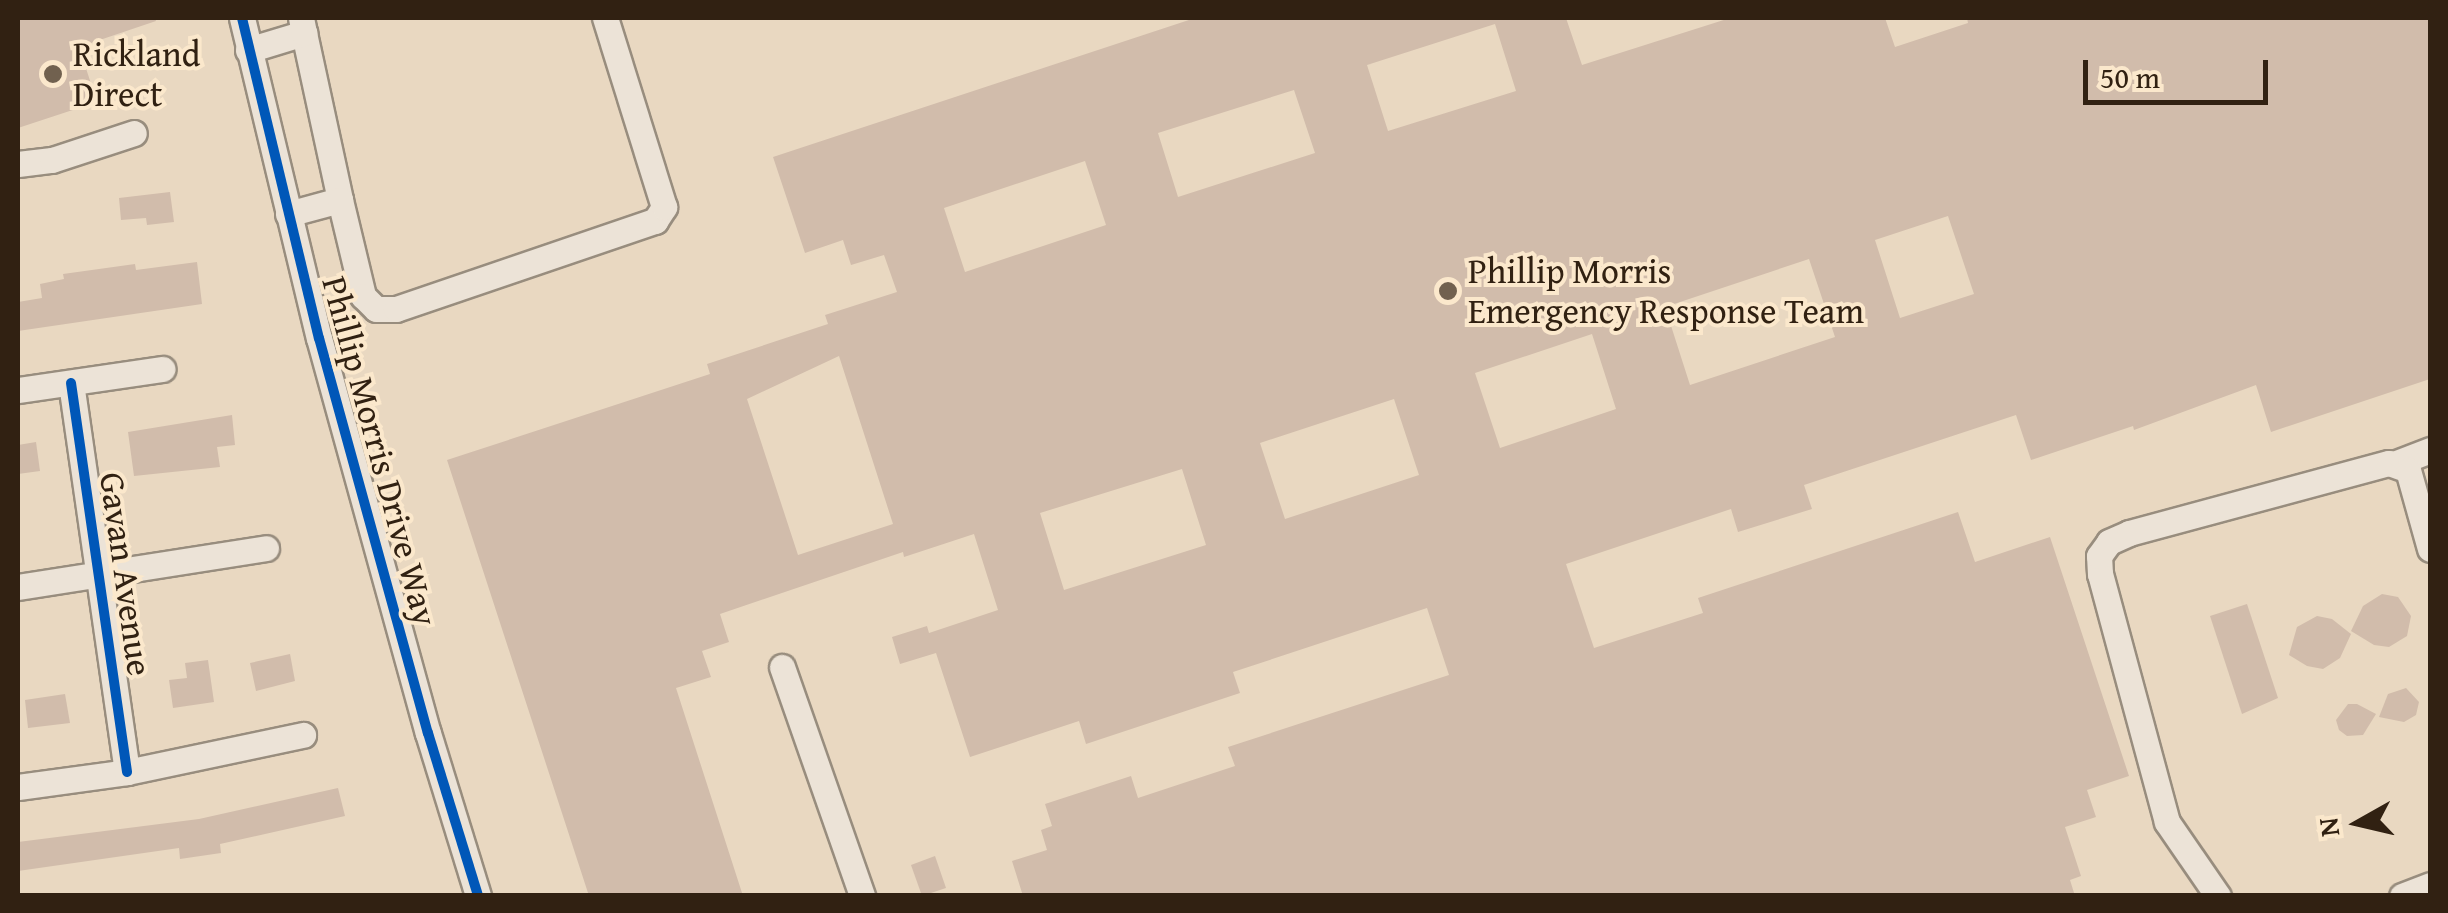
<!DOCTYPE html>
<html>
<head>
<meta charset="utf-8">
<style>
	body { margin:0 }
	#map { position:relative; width:2448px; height:913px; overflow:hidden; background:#e9d8c1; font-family:"Gentium Book Plus",serif }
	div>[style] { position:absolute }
	.building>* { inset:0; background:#d1bcab }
	.roads { filter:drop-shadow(2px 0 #988d7e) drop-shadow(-2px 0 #988d7e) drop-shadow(0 2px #988d7e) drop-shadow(0 -2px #988d7e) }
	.minor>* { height:25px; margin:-12.5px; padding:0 12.5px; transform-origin:12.5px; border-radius:12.5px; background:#ece3d7 }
	.cycleway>* { height:10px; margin:-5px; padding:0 5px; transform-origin:5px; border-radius:5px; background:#0057b8 }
	.dots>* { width:28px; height:28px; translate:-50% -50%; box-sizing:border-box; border:5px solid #fbe8cc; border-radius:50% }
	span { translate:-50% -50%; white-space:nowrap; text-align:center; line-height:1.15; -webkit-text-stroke:8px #fbe8cc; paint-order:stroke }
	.poi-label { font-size:35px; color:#312112 }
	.left { translate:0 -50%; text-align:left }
	.street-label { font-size:35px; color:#312112 }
	.frame { position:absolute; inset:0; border:20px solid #312112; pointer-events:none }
	.north { position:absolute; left:2308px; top:773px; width:100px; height:100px; -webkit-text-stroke:8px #fbe8cc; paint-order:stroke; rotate:262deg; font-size:28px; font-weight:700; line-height:40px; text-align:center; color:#312112 }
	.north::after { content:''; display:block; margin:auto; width:35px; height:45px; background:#312112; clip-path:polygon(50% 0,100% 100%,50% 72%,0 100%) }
	.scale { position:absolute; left:2083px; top:60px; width:185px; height:45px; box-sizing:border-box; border:5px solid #312112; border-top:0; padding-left:12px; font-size:30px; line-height:35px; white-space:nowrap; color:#312112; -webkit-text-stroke:8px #fbe8cc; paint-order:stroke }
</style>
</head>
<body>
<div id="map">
	<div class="building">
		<i style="clip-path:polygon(18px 18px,155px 18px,156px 21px,79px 47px,97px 102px,18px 128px)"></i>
		<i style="clip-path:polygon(evenodd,1195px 18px,1566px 18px,1582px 65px,1730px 18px,1885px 18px,1895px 47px,1968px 23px,1967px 18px,2430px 18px,2430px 379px,2271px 432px,2256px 385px,2134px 430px,2133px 426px,2031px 460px,2016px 415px,1804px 485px,1812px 509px,1738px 532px,1731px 509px,1566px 564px,1594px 648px,1703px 613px,1698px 598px,1958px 512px,1975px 562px,2050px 537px,2129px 776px,2087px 790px,2096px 817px,2065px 827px,2081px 876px,2070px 880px,2075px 896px,1023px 896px,1012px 861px,1047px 850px,1041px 830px,1052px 826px,1045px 804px,1131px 776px,1138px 798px,1235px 766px,1228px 747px,1449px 675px,1427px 608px,1233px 672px,1240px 693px,1086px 744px,1079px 721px,970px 757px,936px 653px,900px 664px,892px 637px,927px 626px,929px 633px,998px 610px,974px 534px,904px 557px,903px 552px,720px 614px,729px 642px,702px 651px,711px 677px,676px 688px,743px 896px,589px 896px,447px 460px,710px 374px,707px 364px,828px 324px,825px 315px,897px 292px,884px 255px,851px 265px,843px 240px,805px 253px,773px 157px,1195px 18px,1495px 24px,1516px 91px,1388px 131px,1367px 65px,1495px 24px,1195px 18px,1294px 90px,1315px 153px,1178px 197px,1158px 133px,1294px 90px,1195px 18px,1085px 161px,1106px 225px,965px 272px,944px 208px,1085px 161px,1195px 18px,1948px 216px,1974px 294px,1900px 318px,1875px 240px,1948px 216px,1195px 18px,1809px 259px,1835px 337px,1690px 385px,1665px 307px,1809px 259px,1195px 18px,1592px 334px,1616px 409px,1500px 448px,1475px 373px,1592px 334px,1195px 18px,839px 356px,893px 524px,798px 555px,747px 399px,839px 356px,1195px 18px,1394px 399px,1419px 475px,1285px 519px,1260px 443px,1394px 399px,1195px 18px,1182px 469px,1206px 545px,1064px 590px,1040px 513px,1182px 469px)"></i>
		<i style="clip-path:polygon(170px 192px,174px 222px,147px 225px,146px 218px,121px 220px,119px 198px)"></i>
		<i style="clip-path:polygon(197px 262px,202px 304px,18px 331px,18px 302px,42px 298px,40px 284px,64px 279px,63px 274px,135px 264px,136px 270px)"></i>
		<i style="clip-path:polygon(232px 415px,235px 445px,217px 447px,220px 467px,134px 476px,128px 432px)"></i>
		<i style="clip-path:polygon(36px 442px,40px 471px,18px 474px,18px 445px)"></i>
		<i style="clip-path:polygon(2382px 594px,2398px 597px,2411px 616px,2407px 636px,2389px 647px,2374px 645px,2351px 631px,2363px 606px)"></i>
		<i style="clip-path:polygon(2247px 604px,2278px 698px,2242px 714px,2210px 616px)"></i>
		<i style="clip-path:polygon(2317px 616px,2332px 619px,2351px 634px,2340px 658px,2323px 669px,2307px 666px,2289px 655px,2297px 627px)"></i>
		<i style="clip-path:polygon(290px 654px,295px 681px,256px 691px,250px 663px)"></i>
		<i style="clip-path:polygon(208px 660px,214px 702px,173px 708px,169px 680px,187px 678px,185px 663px)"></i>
		<i style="clip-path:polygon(2406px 688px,2419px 702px,2416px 715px,2404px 722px,2379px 717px,2388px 694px)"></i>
		<i style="clip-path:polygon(65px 694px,70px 723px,28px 728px,25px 700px)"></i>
		<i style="clip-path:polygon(2348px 704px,2357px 704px,2376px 714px,2363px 735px,2347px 736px,2339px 730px,2336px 720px)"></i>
		<i style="clip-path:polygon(338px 788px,345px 816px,220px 844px,221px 853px,180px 859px,179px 848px,18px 871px,18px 842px,199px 819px)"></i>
		<i style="clip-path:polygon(935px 856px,946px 888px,922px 896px,911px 865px)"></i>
	</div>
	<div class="roads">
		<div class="minor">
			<i style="left:242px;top:18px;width:329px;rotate:76.5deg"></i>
			<i style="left:319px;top:338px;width:410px;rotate:74.6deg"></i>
			<i style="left:428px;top:733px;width:170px;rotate:72.9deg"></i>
			<i style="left:304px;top:33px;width:171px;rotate:77.8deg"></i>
			<i style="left:248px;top:50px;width:59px;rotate:-16.9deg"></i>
			<i style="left:304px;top:33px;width:15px;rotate:-101deg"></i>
			<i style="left:18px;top:164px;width:34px;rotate:-7deg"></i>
			<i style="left:52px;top:160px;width:86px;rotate:-18.2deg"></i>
			<i style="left:288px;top:214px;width:54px;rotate:-15.1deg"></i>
			<i style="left:340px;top:200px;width:99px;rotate:76.5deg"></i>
			<i style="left:363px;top:296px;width:18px;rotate:45deg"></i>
			<i style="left:376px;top:309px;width:20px"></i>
			<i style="left:396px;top:309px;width:274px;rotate:-18.8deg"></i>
			<i style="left:655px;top:221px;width:17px;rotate:-57deg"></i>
			<i style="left:664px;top:207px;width:198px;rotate:-107.3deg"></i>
			<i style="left:71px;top:383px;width:393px;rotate:81.8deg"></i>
			<i style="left:18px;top:390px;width:146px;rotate:-8.3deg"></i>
			<i style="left:2394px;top:464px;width:39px;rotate:-21deg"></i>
			<i style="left:18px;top:587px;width:251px;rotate:-8.9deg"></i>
			<i style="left:782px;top:667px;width:243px;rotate:70.7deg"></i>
			<i style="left:18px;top:787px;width:110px;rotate:-7.8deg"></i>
			<i style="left:127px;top:772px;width:180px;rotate:-11.9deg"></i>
			<i style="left:2218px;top:896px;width:90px;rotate:-124.6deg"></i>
			<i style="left:2167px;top:822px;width:257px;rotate:-105.1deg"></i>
			<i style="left:2100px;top:574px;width:18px;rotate:-93deg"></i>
			<i style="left:2099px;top:556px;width:17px;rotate:-54deg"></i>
			<i style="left:2109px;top:542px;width:22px;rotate:-24deg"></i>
			<i style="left:2129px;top:533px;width:269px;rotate:-15.1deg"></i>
			<i style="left:2389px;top:463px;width:20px;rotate:20deg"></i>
			<i style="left:2408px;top:470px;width:82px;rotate:74.4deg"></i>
			<i style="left:2402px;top:896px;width:30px;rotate:-21deg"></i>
		</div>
	</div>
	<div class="cycleway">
		<i style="left:242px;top:18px;width:329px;rotate:76.5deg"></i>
		<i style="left:319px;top:338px;width:410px;rotate:74.6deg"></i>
		<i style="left:428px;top:733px;width:170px;rotate:72.9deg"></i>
		<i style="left:71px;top:383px;width:393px;rotate:81.8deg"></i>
	</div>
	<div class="dots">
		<i style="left:53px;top:74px;background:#71614f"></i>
		<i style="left:1448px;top:291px;background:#71614f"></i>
	</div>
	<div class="poi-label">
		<span class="left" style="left:73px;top:74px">Rickland<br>Direct</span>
		<span class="left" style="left:1468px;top:291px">Phillip Morris<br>Emergency Response Team</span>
	</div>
	<div class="street-label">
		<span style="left:380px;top:451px;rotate:75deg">Phillip Morris Drive Way</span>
		<span style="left:126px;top:574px;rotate:82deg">Gavan Avenue</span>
	</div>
	<div class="frame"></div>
	<div class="north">N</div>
	<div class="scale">50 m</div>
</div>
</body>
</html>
